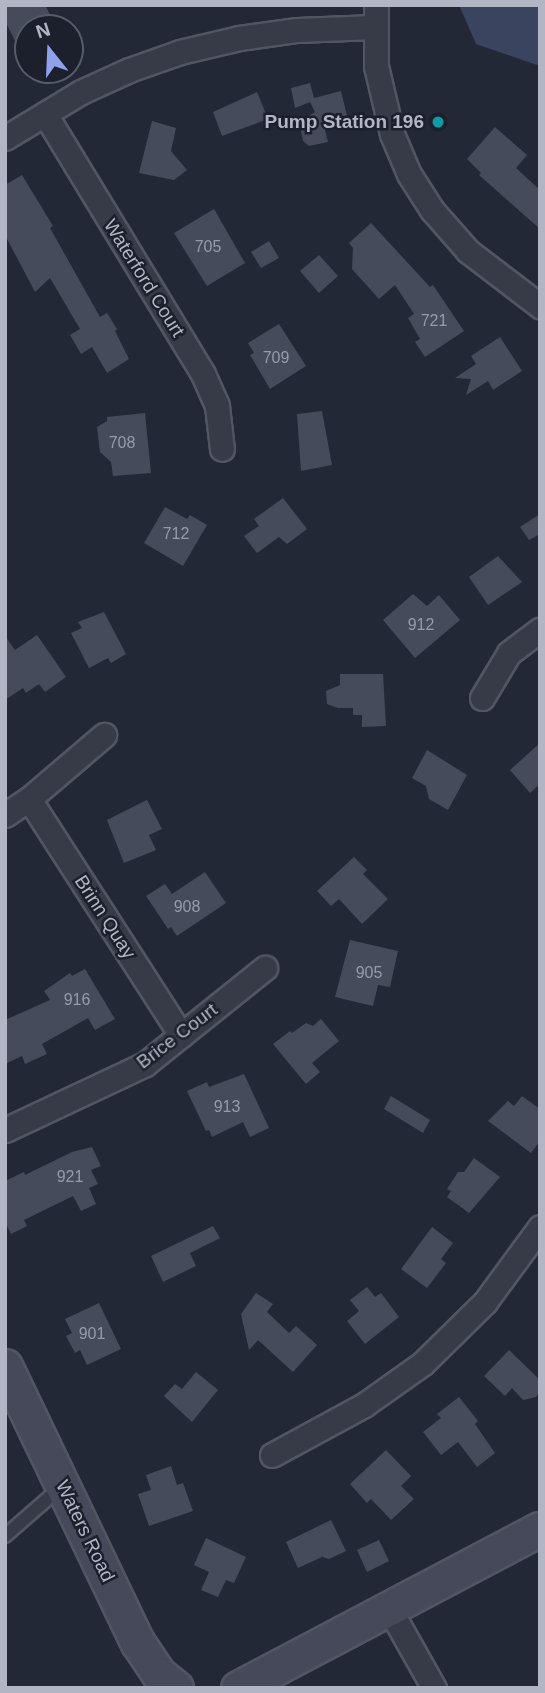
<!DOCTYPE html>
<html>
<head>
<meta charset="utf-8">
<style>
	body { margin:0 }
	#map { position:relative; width:545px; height:1693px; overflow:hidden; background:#232837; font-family:Helvetica,sans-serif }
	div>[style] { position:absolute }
	.water>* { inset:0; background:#3a445e }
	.building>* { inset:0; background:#454b5b }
	.roads { filter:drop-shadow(2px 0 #525562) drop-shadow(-2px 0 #525562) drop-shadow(0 2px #525562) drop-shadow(0 -2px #525562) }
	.lane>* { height:12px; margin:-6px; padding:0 6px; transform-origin:6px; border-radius:6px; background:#373b47 }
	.street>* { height:23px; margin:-11.5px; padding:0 11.5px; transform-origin:11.5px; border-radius:11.5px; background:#373b47 }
	.secondary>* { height:33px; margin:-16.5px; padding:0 16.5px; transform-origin:16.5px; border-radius:16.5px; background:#45495a }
	.dots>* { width:19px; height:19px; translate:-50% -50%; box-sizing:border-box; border:4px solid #1c202c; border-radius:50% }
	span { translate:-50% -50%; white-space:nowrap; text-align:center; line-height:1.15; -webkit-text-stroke:5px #1c202c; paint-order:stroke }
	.number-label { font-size:16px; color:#979aa9 }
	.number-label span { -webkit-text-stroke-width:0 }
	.poi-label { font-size:19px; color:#b2b5c3; font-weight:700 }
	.right { translate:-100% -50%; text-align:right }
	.street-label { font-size:19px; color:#b2b5c3 }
	.frame { position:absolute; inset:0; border:7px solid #b2b5c3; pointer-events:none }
	.north { position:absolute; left:14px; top:14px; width:70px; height:70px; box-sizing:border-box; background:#1c202c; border:2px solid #585c68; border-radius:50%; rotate:342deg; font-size:19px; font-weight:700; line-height:28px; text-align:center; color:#b2b5c3 }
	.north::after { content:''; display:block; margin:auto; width:24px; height:32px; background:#8ea2ec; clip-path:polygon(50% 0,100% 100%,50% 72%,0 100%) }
</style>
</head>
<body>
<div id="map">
	<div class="water">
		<i style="clip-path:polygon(459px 5px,540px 5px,540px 66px,476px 44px)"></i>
	</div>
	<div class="building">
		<i style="clip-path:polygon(5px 5px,45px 5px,57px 28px,28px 28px,28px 66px,5px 21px)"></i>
		<i style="clip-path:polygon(310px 83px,314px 98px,341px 91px,349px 124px,325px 130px,328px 142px,309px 146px,303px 141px,299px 122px,315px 112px,310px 102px,295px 108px,291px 88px)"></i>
		<i style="clip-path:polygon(257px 92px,268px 119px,222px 136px,213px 112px)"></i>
		<i style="clip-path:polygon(152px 121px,176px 128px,171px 151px,187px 170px,174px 180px,139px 173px)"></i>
		<i style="clip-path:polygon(495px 127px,527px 155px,516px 168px,540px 190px,540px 229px,479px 175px,481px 173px,467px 159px)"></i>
		<i style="clip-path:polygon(22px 175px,53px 226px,50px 228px,100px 317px,107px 313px,117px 329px,115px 331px,129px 359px,107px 373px,92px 347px,81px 354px,70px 335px,80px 329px,50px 278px,35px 292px,5px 235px,5px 185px)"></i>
		<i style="clip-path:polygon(214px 209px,245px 263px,207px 286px,174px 233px)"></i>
		<i style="clip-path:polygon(371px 223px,430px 287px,433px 285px,464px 331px,425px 357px,415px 342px,420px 339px,408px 318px,414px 314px,395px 285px,379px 299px,352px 269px,353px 248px,349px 243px)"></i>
		<i style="clip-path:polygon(269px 241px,279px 258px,261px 268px,251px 252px)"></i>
		<i style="clip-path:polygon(319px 255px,338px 276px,319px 293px,300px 271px)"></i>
		<i style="clip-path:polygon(279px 324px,306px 366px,270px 389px,250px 355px,254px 353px,248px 343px)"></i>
		<i style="clip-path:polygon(500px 337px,522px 371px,493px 390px,488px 381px,466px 395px,471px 379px,455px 378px,476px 364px,471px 356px)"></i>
		<i style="clip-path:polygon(322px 411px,332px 465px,301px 471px,297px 414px)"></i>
		<i style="clip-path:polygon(145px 413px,151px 473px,113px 476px,111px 462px,100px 452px,97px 427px,107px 421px,107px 417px)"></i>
		<i style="clip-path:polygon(283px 498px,307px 529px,287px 544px,279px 537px,257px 553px,244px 536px,259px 526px,254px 519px)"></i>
		<i style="clip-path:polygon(165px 507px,187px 519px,190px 515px,207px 525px,183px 566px,144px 543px)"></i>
		<i style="clip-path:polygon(540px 514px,540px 534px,529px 540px,520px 527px)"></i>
		<i style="clip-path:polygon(498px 556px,522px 582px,488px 605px,469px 577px)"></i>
		<i style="clip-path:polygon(413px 594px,427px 606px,439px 595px,460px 620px,415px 658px,383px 620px)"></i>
		<i style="clip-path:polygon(104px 612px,126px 654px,111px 663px,108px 658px,89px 668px,71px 633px,82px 628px,78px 622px)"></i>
		<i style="clip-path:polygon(37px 635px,66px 677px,45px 692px,39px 684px,26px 693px,23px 688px,5px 700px,5px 636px,15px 650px)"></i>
		<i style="clip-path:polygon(340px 674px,383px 674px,386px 726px,362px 727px,362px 715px,353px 715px,353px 708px,338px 708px,327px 704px,326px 691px,340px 685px)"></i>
		<i style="clip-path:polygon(540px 743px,540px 784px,530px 793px,510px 770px)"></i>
		<i style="clip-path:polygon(427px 750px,467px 775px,448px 810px,429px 799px,426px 786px,412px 778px)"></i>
		<i style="clip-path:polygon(147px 800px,162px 829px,149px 835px,156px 850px,124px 863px,107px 820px)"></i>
		<i style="clip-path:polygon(354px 857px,367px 870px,363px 874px,388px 899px,362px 924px,339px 899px,331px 906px,317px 891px)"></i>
		<i style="clip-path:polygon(205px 872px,226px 903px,177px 936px,171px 927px,168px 929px,146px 896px,165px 884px,172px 894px)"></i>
		<i style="clip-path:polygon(350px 940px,398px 951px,390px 987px,378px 985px,373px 1006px,335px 997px)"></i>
		<i style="clip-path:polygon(85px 969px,115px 1019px,95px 1030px,88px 1018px,42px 1044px,47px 1054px,25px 1064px,22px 1056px,5px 1064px,5px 1020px,50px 1000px,44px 991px,70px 973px,72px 976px)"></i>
		<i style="clip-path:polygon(321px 1019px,339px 1041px,312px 1063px,320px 1072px,306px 1084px,273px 1044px,290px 1031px,292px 1033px,306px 1023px,313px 1026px)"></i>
		<i style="clip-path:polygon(244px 1074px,269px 1128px,250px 1137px,243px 1122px,212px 1137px,209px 1130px,206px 1131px,187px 1091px,207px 1082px,209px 1087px)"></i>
		<i style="clip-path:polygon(391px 1096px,430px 1120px,423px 1133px,384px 1109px)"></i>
		<i style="clip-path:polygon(522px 1096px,540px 1109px,540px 1141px,531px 1153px,488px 1121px,508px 1101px,514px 1106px)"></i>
		<i style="clip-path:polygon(92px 1147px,101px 1166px,91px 1170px,98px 1184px,89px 1188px,96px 1204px,81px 1211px,73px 1196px,24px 1220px,27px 1226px,11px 1234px,5px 1222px,5px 1181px,24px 1172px,25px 1175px,72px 1152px)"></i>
		<i style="clip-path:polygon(474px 1158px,500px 1177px,469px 1213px,447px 1197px,451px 1191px,447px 1189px,458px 1172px,464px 1172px)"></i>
		<i style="clip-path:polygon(213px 1226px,220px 1238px,190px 1253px,196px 1266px,163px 1282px,151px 1256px)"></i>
		<i style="clip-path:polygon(432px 1227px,453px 1243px,441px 1259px,446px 1263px,427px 1288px,401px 1269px)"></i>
		<i style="clip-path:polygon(367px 1287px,375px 1297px,381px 1293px,399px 1317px,365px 1344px,347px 1321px,359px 1311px,350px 1300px)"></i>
		<i style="clip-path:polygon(256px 1293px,273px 1304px,267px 1312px,289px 1333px,296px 1326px,317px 1345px,293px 1372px,258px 1340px,249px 1350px,241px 1314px)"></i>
		<i style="clip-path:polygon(99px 1303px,121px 1349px,87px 1365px,80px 1350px,75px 1353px,66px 1336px,72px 1333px,65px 1319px)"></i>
		<i style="clip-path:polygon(509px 1350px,540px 1380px,540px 1392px,536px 1397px,523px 1400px,512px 1388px,505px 1396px,484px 1376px)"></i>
		<i style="clip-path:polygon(196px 1372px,218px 1390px,192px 1422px,164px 1396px,175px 1384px,182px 1389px)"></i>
		<i style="clip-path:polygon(459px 1397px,478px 1421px,475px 1424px,495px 1453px,477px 1467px,458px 1442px,441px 1455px,423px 1432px,441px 1418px,437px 1414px)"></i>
		<i style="clip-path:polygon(386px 1450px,411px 1476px,401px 1486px,414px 1499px,391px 1520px,371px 1499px,367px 1503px,350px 1484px)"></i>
		<i style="clip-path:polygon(171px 1466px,177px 1485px,183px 1483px,193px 1511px,149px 1526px,138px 1494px,151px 1490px,146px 1475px)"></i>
		<i style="clip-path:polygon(331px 1520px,346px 1551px,329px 1559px,322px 1557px,298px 1568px,286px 1542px)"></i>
		<i style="clip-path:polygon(206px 1538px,246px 1557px,234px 1583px,226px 1580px,218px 1597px,201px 1590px,209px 1572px,194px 1565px)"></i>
		<i style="clip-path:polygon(379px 1540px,389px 1561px,367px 1572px,357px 1550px)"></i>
	</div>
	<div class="roads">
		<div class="lane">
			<i style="left:5px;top:1536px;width:73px;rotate:-41.1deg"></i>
		</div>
		<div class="street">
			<i style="left:376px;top:5px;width:61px;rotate:90deg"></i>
			<i style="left:376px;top:66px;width:70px;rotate:76.8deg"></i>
			<i style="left:392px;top:134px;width:43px;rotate:67deg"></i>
			<i style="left:409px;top:174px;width:43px;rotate:57.4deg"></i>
			<i style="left:432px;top:210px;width:55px;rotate:48.7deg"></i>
			<i style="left:468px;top:251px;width:91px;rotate:37.4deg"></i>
			<i style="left:45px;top:114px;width:304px;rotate:58.7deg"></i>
			<i style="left:203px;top:374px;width:35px;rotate:66deg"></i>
			<i style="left:217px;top:406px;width:43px;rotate:83.4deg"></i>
			<i style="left:5px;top:138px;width:89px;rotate:-31.2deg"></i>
			<i style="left:81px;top:92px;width:53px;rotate:-24.6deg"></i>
			<i style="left:129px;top:70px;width:54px;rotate:-19.4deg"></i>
			<i style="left:180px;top:52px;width:61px;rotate:-13.3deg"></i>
			<i style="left:239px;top:38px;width:59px;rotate:-7.9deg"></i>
			<i style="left:297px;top:30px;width:77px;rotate:-2.2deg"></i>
			<i style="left:482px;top:698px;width:52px;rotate:-59deg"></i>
			<i style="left:509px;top:653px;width:39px;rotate:-37deg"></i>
			<i style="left:29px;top:799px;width:281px;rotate:57.2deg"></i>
			<i style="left:5px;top:815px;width:29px;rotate:-34deg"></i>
			<i style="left:29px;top:799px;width:99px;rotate:-40.5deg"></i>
			<i style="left:5px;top:1130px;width:155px;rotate:-25.2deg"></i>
			<i style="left:145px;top:1064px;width:154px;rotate:-38.7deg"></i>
			<i style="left:272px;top:1455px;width:105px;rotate:-28.5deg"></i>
			<i style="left:364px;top:1405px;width:72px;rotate:-35.4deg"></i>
			<i style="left:423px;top:1363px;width:87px;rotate:-44.5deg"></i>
			<i style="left:485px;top:1302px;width:93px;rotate:-53.7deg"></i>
			<i style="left:390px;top:1610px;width:90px;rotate:60.6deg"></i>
		</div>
		<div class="secondary">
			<i style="left:5px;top:1366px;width:307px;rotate:64.4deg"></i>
			<i style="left:138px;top:1643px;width:37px;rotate:56deg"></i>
			<i style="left:159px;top:1674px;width:22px;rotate:39deg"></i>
			<i style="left:238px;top:1688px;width:341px;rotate:-27.8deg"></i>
		</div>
	</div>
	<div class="dots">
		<i style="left:438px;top:122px;background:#0f9aa8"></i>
	</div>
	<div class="number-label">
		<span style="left:208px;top:247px">705</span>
		<span style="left:434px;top:321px">721</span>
		<span style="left:276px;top:358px">709</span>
		<span style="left:122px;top:443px">708</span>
		<span style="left:176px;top:534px">712</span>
		<span style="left:421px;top:625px">912</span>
		<span style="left:187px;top:907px">908</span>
		<span style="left:369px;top:973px">905</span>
		<span style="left:77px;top:1000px">916</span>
		<span style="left:227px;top:1107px">913</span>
		<span style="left:70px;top:1177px">921</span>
		<span style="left:92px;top:1334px">901</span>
	</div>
	<div class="poi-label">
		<span class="right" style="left:424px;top:122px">Pump Station 196</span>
	</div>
	<div class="street-label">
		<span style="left:144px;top:278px;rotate:58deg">Waterford Court</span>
		<span style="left:105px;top:917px;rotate:57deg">Brinn Quay</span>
		<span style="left:177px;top:1036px;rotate:-37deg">Brice Court</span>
		<span style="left:85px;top:1531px;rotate:64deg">Waters Road</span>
	</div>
	<div class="frame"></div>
	<div class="north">N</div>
</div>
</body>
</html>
